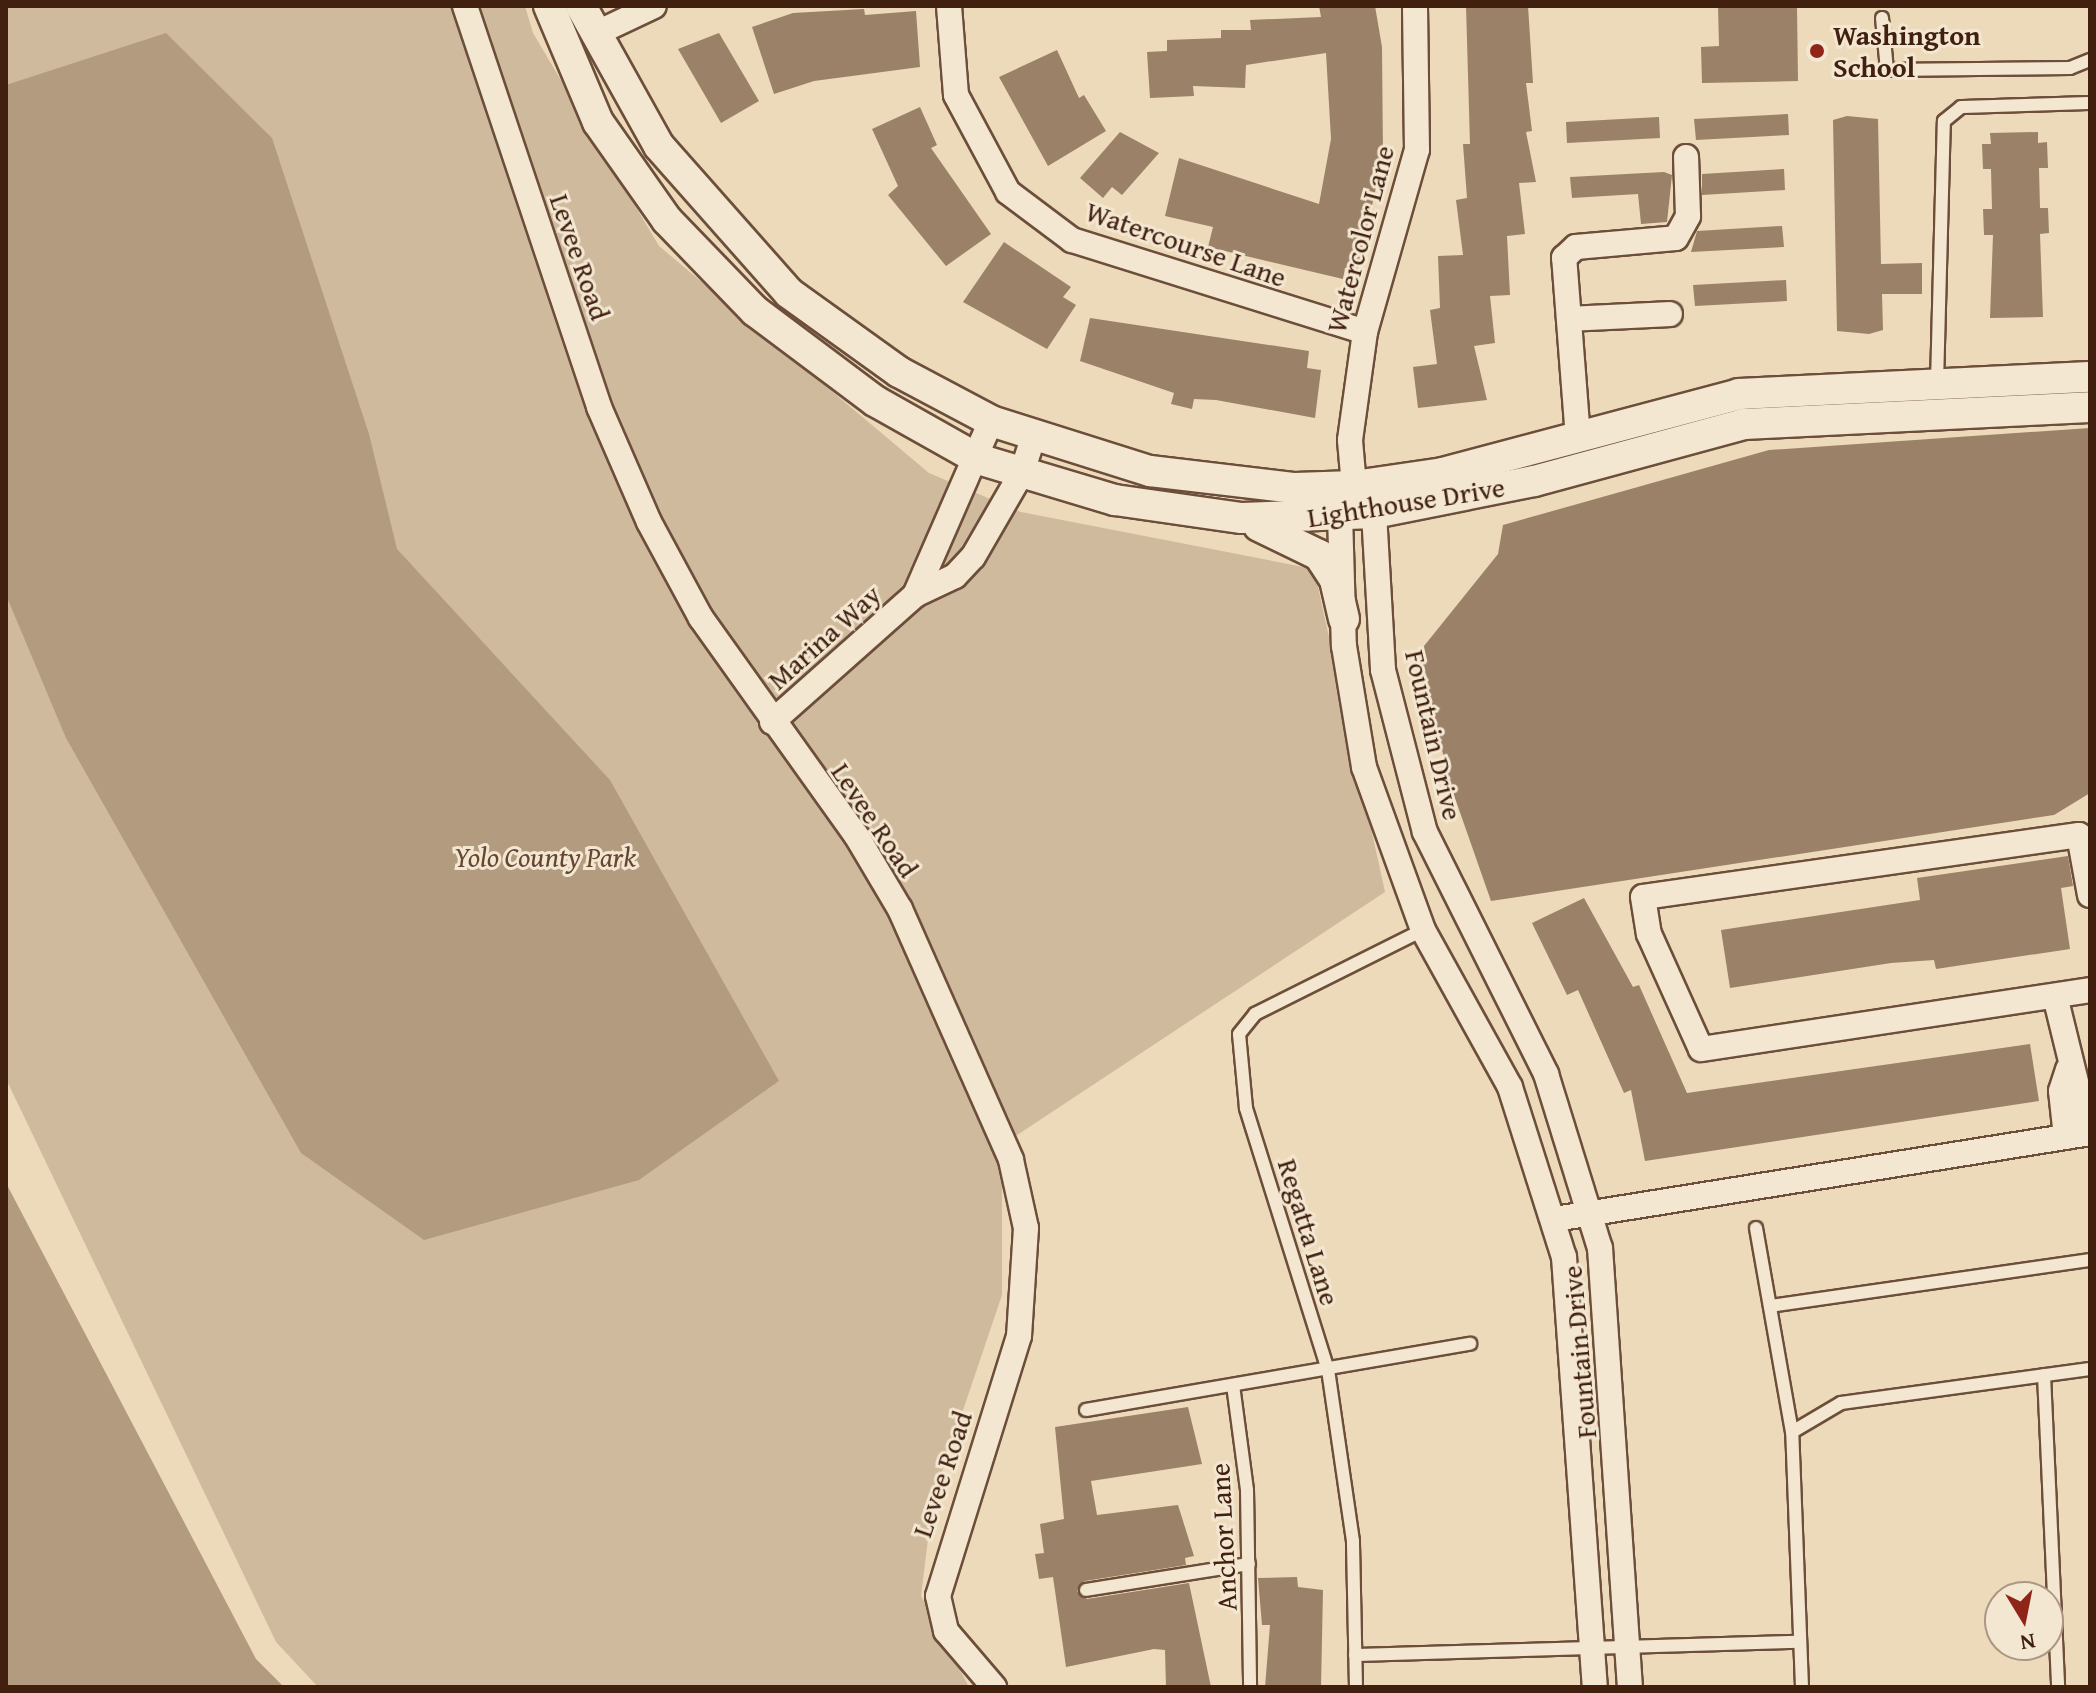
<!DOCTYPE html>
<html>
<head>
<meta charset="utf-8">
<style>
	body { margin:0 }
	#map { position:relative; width:2096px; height:1693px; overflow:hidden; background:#eddaba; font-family:"Gentium Book Plus",serif }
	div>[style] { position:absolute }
	.green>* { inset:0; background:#d0ba9d }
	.water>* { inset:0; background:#b39b80 }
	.building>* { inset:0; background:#9a8168 }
	.roads { filter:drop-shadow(2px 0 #6c4e3a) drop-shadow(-2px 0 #6c4e3a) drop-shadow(0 2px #6c4e3a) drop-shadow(0 -2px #6c4e3a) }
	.service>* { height:12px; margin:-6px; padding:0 6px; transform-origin:6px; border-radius:6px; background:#f3e7d2 }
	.minor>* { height:24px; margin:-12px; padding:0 12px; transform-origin:12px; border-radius:12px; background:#f3e7d2 }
	.tertiary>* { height:30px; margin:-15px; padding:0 15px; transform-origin:15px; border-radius:15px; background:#f3e7d2 }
	.dots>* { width:22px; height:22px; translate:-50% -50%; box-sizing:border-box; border:4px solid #f3e7d2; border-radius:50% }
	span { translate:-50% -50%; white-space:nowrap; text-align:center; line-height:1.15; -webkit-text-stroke:6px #f3e7d2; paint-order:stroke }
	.poi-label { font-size:28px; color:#412010; font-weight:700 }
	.left { translate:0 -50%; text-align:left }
	.street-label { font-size:28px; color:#412010 }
	.park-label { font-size:28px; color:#654633; font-style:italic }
	.frame { position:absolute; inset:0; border:8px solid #412010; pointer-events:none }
	.north { position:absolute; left:1984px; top:1581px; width:80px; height:80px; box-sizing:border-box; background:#f3e7d2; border:2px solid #ac9784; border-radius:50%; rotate:170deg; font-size:22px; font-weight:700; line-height:32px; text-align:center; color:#412010 }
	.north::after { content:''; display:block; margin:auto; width:28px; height:36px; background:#8f2418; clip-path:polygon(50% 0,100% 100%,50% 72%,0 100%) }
</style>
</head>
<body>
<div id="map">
	<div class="green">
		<i style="clip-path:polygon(6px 6px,525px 6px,533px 33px,659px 246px,929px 473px,1021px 512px,1314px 569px,1385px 892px,1002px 1145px,1002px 1295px,933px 1499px,921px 1596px,969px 1687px,318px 1687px,276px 1642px,6px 1079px)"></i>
	</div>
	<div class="water">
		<i style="clip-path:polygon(166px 33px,272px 138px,369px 434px,397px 549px,610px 780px,779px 1081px,639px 1180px,424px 1240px,301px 1153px,66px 738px,6px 595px,6px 85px)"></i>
		<i style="clip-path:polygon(6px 1183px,256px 1659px,284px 1687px,6px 1687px)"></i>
	</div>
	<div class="building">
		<i style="clip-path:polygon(1319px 6px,1375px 6px,1382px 47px,1383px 158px,1357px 270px,1345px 268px,1343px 279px,1208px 247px,1213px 227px,1165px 216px,1179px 158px,1319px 204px,1331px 139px,1326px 53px,1246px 65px,1245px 88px,1193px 86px,1194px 96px,1150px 98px,1147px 52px,1167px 51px,1167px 40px,1221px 38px,1221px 30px,1251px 30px,1250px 20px,1321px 17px)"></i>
		<i style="clip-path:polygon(1466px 6px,1528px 6px,1533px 83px,1526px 83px,1532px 131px,1526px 132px,1536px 182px,1519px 183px,1525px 234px,1507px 236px,1510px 295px,1490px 296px,1495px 343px,1474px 346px,1487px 400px,1418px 408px,1413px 367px,1437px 364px,1430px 310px,1440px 308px,1438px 256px,1463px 255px,1456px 200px,1467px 198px,1463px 144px,1470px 144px)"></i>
		<i style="clip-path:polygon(1718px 6px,1797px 6px,1798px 81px,1702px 83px,1701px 47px,1719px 46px)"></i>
		<i style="clip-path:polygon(864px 9px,865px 15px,916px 11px,920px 67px,814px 81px,774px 94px,752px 27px,793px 13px)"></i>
		<i style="clip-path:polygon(719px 33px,759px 101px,721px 123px,678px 49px)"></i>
		<i style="clip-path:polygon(1057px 50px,1079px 98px,1084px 95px,1106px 131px,1048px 166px,999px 77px)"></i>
		<i style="clip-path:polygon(920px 107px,937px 145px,931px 148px,991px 234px,946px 266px,888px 195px,898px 186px,872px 129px)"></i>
		<i style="clip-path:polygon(1788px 114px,1789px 135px,1696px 140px,1694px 119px)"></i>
		<i style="clip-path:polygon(1847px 116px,1878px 119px,1881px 264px,1922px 263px,1922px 294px,1882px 294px,1883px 330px,1869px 334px,1837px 331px,1833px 120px)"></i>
		<i style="clip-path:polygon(1659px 117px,1660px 138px,1567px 143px,1566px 122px)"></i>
		<i style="clip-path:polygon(1120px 132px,1159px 153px,1122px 195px,1112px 187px,1103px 198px,1080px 178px)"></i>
		<i style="clip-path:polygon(2038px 132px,2038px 143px,2047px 142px,2048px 168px,2039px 168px,2040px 208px,2048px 208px,2049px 233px,2040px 234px,2043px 317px,1990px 318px,1993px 235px,1984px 235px,1983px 209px,1992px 209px,1991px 169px,1983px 169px,1982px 144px,1991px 144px,1990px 133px)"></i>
		<i style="clip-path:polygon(1784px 169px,1785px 190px,1702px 195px,1702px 174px)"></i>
		<i style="clip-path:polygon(1664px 172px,1672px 175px,1667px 222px,1641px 224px,1638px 194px,1572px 198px,1570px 177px)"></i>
		<i style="clip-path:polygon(1782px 226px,1784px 247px,1691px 252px,1697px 231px)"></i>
		<i style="clip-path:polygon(1004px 242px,1071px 287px,1063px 297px,1076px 305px,1047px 349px,963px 302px)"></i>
		<i style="clip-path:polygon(1786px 280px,1787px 301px,1695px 306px,1693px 285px)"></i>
		<i style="clip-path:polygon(1090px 318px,1309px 351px,1307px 368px,1321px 370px,1315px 418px,1216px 400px,1194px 399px,1192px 409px,1171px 404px,1174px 393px,1080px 361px)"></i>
		<i style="clip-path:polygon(2090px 428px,2090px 793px,2054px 815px,1491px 901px,1449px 781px,1420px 651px,1498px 554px,1503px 525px,1769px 450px)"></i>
		<i style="clip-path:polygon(2068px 856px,2073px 886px,2061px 888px,2070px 949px,1936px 969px,1934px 960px,1891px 963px,1730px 988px,1721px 930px,1920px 900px,1917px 878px)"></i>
		<i style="clip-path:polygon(1584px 898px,1633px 987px,1639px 985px,1687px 1093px,2030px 1044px,2039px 1101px,1645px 1161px,1631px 1090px,1624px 1093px,1578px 990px,1567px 995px,1532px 923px)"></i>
		<i style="clip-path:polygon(1188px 1407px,1202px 1464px,1091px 1481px,1097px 1515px,1178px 1505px,1194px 1556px,1185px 1558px,1186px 1565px,1085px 1581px,1077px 1591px,1087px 1599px,1189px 1583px,1211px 1687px,1166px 1687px,1165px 1650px,1154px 1649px,1066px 1667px,1053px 1577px,1039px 1579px,1035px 1554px,1044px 1553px,1040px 1524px,1064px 1519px,1055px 1427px)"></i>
		<i style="clip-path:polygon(1297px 1577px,1298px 1587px,1323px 1590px,1321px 1687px,1265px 1687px,1270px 1625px,1262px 1625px,1258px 1578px)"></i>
	</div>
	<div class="roads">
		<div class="service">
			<i style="left:1882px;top:18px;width:52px;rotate:84.5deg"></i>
			<i style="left:1887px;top:70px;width:183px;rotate:-0.6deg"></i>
			<i style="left:2070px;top:68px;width:22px;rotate:-22deg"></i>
			<i style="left:1937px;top:383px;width:262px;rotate:-88.5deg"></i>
			<i style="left:1944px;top:121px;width:22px;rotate:-39deg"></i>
			<i style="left:1961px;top:107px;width:129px;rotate:-1.8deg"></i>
			<i style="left:1756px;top:1228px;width:207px;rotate:80deg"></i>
			<i style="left:1770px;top:1306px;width:323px;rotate:-8.2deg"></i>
			<i style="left:2044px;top:1375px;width:312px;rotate:87.4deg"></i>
			<i style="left:1233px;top:1385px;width:106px;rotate:82.4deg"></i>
			<i style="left:1247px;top:1490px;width:197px;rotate:89.1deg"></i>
			<i style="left:1086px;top:1410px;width:390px;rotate:-9.8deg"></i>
			<i style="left:1086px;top:1590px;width:165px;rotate:-9.1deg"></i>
			<i style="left:1355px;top:1655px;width:445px;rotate:-1.7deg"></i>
			<i style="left:1356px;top:1687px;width:146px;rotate:-91.2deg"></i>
			<i style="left:1353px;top:1541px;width:173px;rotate:-98.3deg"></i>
			<i style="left:1328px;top:1370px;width:275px;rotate:-107.4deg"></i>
			<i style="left:1246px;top:1108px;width:74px;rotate:-95.4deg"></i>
			<i style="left:1239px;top:1034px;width:26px;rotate:-51deg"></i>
			<i style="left:1255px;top:1014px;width:188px;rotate:-26.6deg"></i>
			<i style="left:1802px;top:1687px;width:255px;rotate:-92.2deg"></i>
			<i style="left:1792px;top:1432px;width:57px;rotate:-30.6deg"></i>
			<i style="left:1841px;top:1403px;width:251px;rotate:-7.8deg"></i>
		</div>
		<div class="minor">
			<i style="left:465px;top:6px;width:423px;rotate:71.5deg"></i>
			<i style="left:599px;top:407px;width:125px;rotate:66.5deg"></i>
			<i style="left:649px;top:522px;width:109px;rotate:61.6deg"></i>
			<i style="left:701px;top:618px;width:267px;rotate:54.5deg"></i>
			<i style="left:856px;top:835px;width:86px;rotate:59.3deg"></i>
			<i style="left:900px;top:909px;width:274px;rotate:66.1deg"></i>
			<i style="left:1011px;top:1160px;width:70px;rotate:77.6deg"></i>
			<i style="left:1026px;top:1228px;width:108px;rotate:93.7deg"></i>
			<i style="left:1019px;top:1336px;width:272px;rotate:107.3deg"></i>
			<i style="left:938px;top:1596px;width:36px;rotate:77deg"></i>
			<i style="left:946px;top:1631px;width:74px;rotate:49.4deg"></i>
			<i style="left:949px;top:6px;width:89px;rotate:85.5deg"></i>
			<i style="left:956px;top:95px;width:110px;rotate:61.8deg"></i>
			<i style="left:1008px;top:192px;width:80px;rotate:36.9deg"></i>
			<i style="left:1072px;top:240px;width:307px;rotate:17.4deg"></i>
			<i style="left:595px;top:34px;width:65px;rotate:-25.4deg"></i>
			<i style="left:1569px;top:319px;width:101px;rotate:-2.8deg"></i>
			<i style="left:1578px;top:438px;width:181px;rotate:-94.4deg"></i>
			<i style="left:1564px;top:258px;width:16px;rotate:-43deg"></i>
			<i style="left:1576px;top:247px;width:100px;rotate:-5.1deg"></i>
			<i style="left:1676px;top:238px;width:25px;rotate:-61deg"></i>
			<i style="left:1688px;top:216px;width:59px;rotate:-91.9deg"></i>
			<i style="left:1354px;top:486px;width:46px;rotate:-95deg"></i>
			<i style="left:1350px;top:440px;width:109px;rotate:-82.1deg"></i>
			<i style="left:1365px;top:332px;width:189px;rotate:-74.1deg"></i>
			<i style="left:1417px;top:150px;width:144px;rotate:-90.8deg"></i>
			<i style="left:1348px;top:499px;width:18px;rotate:117deg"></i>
			<i style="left:1340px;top:515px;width:131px;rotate:88.3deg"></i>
			<i style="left:1344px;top:646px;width:123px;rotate:80.6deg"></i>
			<i style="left:1364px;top:767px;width:173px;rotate:70.1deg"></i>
			<i style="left:1423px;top:930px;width:179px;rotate:61deg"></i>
			<i style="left:1510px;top:1087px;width:178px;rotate:72.4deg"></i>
			<i style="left:1564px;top:1257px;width:431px;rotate:85.9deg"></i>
			<i style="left:1365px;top:501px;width:15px;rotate:53deg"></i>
			<i style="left:1374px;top:513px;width:157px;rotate:86.7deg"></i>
			<i style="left:1383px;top:670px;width:167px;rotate:75.5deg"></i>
			<i style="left:1425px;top:832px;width:271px;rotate:63.4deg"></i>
			<i style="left:1546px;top:1074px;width:182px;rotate:72.8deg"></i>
			<i style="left:1600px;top:1248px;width:440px;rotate:86.1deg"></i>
			<i style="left:915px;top:595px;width:190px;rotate:-66.4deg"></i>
			<i style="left:772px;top:722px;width:191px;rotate:-41.6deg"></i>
			<i style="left:915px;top:595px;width:44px;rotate:-25.4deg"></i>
			<i style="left:955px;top:576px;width:26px;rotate:-47deg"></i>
			<i style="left:973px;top:557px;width:98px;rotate:-60deg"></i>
			<i style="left:1022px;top:472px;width:39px;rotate:-72deg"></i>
			<i style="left:2090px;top:895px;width:61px;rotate:-100.4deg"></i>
			<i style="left:2079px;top:835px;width:440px;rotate:171.9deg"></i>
			<i style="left:1643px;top:897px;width:37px;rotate:81deg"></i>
			<i style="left:1649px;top:934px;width:126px;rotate:65.7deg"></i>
			<i style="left:1701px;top:1049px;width:393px;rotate:-8.6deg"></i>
			<i style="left:2055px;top:996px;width:142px;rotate:76.2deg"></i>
			<i style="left:2066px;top:1137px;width:46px;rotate:-96.2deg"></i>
			<i style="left:2061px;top:1091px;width:23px;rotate:-72deg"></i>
			<i style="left:1555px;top:1219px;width:542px;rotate:-9.13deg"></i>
		</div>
		<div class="tertiary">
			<i style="left:549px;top:6px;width:126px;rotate:67.1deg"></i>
			<i style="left:598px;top:122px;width:120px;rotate:54.9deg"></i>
			<i style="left:667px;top:220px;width:127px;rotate:46deg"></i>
			<i style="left:755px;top:311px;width:150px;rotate:36.9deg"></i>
			<i style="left:875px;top:401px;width:118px;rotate:29.4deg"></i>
			<i style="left:978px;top:459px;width:143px;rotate:16.7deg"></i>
			<i style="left:1115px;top:500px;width:128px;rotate:8.1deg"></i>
			<i style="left:1242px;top:518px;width:132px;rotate:-2.2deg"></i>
			<i style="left:1374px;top:513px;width:163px;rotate:-11.3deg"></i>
			<i style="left:1534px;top:481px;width:218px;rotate:-15.2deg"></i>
			<i style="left:1744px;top:424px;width:346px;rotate:-2.8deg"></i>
			<i style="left:581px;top:6px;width:160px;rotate:60.9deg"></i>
			<i style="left:659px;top:146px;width:196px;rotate:48.5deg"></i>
			<i style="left:789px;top:293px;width:135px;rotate:35.7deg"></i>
			<i style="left:899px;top:372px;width:104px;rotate:28deg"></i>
			<i style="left:991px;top:421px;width:167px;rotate:17.5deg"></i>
			<i style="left:1150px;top:471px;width:146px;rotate:6.7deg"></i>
			<i style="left:1295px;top:488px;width:59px;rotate:-1.9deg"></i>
			<i style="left:1354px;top:486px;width:90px;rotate:-8.3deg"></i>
			<i style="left:1443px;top:473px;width:306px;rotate:-14.9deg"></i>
			<i style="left:1739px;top:394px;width:351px;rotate:-2.8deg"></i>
			<i style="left:1259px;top:526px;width:67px;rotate:25.8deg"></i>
			<i style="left:1319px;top:555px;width:30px;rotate:57deg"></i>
			<i style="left:1335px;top:580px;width:40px;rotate:77deg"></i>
		</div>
	</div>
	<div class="dots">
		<i style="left:1817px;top:51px;background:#8f2418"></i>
	</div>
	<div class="poi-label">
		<span class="left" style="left:1833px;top:51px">Washington<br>School</span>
	</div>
	<div class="street-label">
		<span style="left:1360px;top:239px;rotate:-75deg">Watercolor Lane</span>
		<span style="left:1186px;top:244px;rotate:19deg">Watercourse Lane</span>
		<span style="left:580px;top:257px;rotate:71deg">Levee Road</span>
		<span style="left:1406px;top:502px;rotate:-9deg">Lighthouse Drive</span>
		<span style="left:824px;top:637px;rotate:-42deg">Marina Way</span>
		<span style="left:1434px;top:735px;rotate:77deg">Fountain Drive</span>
		<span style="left:875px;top:820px;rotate:56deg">Levee Road</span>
		<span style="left:1309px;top:1232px;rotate:73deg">Regatta Lane</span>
		<span style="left:1579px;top:1352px;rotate:-95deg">Fountain Drive</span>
		<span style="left:942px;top:1474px;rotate:-71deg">Levee Road</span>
		<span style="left:1223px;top:1537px;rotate:-93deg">Anchor Lane</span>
	</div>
	<div class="park-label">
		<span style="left:545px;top:857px">Yolo County Park</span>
	</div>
	<div class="frame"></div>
	<div class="north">N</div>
</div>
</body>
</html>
